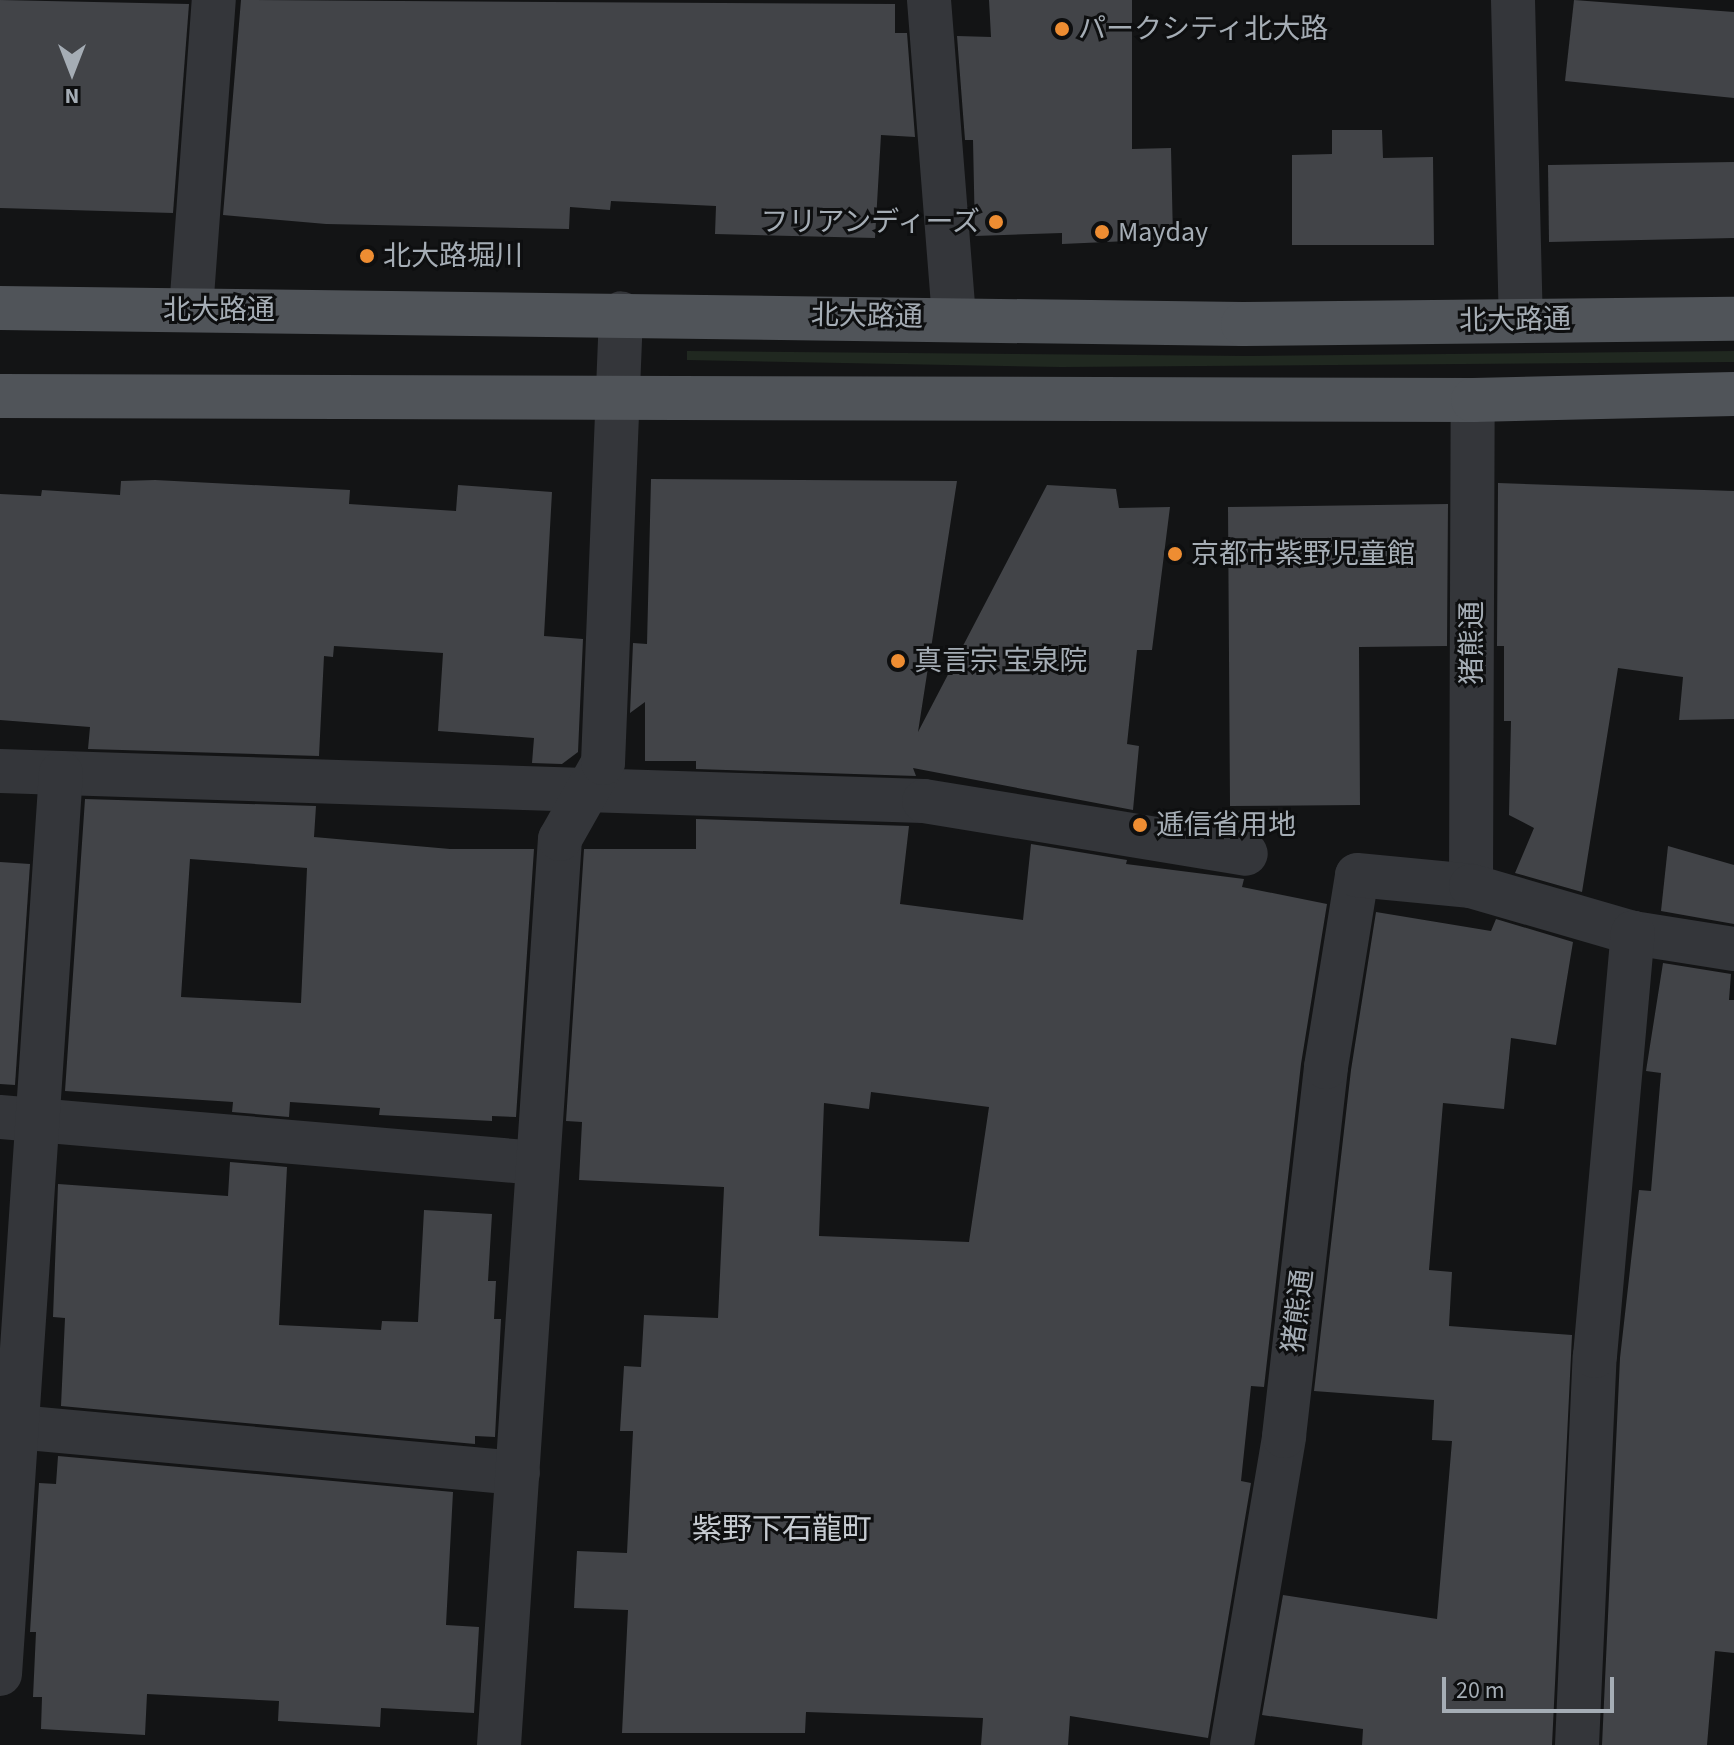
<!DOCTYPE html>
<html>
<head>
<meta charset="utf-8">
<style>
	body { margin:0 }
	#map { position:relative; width:1734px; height:1745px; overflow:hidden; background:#131415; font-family:"Source Sans 3","Noto Sans JP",sans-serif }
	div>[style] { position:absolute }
	.green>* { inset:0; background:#202820 }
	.building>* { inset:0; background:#424448 }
	.minor>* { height:44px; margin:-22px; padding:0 22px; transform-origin:22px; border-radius:22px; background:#34363a }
	.major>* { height:44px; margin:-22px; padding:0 22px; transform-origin:22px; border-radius:22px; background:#505459 }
	.dots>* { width:22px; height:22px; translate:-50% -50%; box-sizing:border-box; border:4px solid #0e0f10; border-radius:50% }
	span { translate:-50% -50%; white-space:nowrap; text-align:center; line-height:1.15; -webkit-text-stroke:6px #0e0f10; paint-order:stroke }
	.poi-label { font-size:28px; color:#a5adb5 }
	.left { translate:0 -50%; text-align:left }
	.right { translate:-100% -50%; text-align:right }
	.street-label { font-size:28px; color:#a5adb5 }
	.neighbourhood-label { font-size:30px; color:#c6cbd1 }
	.north { position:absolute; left:32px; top:32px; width:80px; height:80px; -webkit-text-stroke:6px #0e0f10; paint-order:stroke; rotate:180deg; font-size:22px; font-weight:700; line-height:32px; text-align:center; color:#a5adb5 }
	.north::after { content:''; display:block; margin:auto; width:28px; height:36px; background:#a5adb5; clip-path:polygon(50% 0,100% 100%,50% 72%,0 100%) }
	.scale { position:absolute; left:1442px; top:1677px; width:172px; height:36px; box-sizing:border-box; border:4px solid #a5adb5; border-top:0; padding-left:10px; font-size:24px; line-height:28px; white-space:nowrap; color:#a5adb5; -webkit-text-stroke:6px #0e0f10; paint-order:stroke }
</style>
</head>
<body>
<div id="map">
	<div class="green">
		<i style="clip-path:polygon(687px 351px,1249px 356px,1734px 351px,1734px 362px,1061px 367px,687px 360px)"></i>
	</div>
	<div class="building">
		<i style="clip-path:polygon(0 0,189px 4px,173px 213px,0 208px)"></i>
		<i style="clip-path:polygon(241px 0,895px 4px,895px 33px,907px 33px,915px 137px,881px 135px,875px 238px,715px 234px,716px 206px,611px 201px,610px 210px,570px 207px,569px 229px,326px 224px,223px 215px)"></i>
		<i style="clip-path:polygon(989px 0,1132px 0,1132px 149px,1171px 148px,1173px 239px,1062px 244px,1062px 233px,975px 236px,973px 140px,965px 140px,957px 36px,991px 37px)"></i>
		<i style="clip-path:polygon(1574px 0,1734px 12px,1734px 98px,1565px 81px)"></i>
		<i style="clip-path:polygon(1332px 130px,1382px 130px,1383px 158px,1433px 157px,1434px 245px,1292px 245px,1292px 155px,1332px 154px)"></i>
		<i style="clip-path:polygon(1734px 162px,1734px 238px,1549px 242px,1548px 165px)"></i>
		<i style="clip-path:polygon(651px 479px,957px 481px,918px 732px,1047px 485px,1116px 489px,1119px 508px,1170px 507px,1152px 650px,1137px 650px,1127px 744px,1139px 746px,1133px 810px,913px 768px,916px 776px,696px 769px,696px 761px,645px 761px,645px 702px,630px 713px,633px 643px,647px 644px)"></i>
		<i style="clip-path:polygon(155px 480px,350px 490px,349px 504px,456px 511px,458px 485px,552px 492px,544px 636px,583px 639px,578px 752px,562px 764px,532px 763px,534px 738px,438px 731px,443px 653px,334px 646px,333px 657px,324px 656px,319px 756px,88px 749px,90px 727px,0 720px,0 494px,41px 496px,42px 490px,120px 495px,121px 481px)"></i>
		<i style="clip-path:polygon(1498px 483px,1734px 491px,1734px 719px,1679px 720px,1683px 677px,1618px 668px,1582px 892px,1515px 873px,1534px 828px,1509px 815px,1511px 721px,1504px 721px,1504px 646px,1497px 646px)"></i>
		<i style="clip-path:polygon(1448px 504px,1447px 646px,1359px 647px,1360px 805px,1230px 806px,1228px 507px)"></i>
		<i style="clip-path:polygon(evenodd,85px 799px,316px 806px,314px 837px,450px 849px,534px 849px,516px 1117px,492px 1116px,492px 1121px,379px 1115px,380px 1108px,290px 1102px,289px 1117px,232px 1112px,233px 1102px,65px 1091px,85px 799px,190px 859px,307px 868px,301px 1003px,181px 997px,190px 859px)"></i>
		<i style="clip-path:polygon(evenodd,696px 819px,909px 826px,900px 904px,1023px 920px,1031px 844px,1127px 860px,1126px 864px,1244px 879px,1242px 887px,1327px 904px,1301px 1064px,1264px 1387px,1251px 1386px,1241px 1481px,1251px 1483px,1208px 1738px,1070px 1716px,1068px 1745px,981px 1745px,983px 1718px,806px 1712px,805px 1733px,622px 1733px,628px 1610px,574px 1608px,577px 1551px,627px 1553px,633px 1431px,620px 1431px,624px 1366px,641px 1367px,644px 1315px,718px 1318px,724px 1187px,579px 1180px,582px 1122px,566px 1121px,584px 849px,696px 849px,696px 819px,871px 1092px,989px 1107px,969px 1242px,819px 1236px,824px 1103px,869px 1109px,871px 1092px)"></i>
		<i style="clip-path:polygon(1668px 846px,1734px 865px,1734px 924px,1661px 911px)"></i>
		<i style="clip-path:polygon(0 862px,30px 864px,15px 1085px,0 1084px)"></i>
		<i style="clip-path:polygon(1376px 912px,1491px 931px,1496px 919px,1573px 942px,1556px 1045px,1511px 1038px,1504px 1109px,1443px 1103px,1429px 1270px,1452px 1272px,1449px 1326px,1572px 1335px,1552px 1745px,1362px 1745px,1363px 1729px,1262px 1715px,1283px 1595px,1437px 1619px,1452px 1441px,1432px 1440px,1434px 1400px,1314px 1391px,1351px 1070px)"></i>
		<i style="clip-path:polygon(1663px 963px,1731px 974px,1729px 1000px,1734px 1000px,1734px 1653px,1715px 1651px,1707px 1745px,1602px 1745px,1620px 1358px,1639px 1190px,1651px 1191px,1661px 1073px,1646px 1071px)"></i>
		<i style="clip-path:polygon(230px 1162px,287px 1167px,279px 1325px,381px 1330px,382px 1321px,418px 1322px,424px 1210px,492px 1214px,488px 1281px,496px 1281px,494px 1319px,501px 1319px,495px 1437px,475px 1436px,475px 1444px,61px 1406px,65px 1318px,53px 1317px,58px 1184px,228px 1196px)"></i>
		<i style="clip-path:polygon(58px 1456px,453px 1492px,446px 1625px,479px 1627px,474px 1713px,381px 1708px,380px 1727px,278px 1721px,279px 1701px,147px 1694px,145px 1735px,41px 1729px,42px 1697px,33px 1697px,36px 1632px,30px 1632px,39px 1483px,56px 1484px)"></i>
	</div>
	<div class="minor">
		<i style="left:929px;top:0;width:319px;rotate:85.5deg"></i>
		<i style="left:1513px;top:0;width:319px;rotate:88.6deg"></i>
		<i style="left:191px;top:310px;width:311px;rotate:-85.8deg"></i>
		<i style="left:0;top:771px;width:924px;rotate:1.86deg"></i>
		<i style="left:924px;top:801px;width:326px;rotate:9.3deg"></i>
		<i style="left:1471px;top:886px;width:486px;rotate:-89.8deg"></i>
		<i style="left:0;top:1117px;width:540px;rotate:4.89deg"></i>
		<i style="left:17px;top:1427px;width:503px;rotate:5.25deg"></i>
		<i style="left:0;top:1674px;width:903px;rotate:-86.13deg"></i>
		<i style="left:499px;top:1745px;width:908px;rotate:-86.15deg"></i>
		<i style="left:560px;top:839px;width:87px;rotate:-60.5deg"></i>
		<i style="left:603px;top:763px;width:450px;rotate:-87.7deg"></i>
		<i style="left:1232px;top:1745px;width:313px;rotate:-80.4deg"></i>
		<i style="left:1284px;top:1436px;width:371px;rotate:-83.5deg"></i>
		<i style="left:1326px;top:1067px;width:194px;rotate:-80.8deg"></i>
		<i style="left:1357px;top:875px;width:115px;rotate:5.5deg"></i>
		<i style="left:1471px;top:886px;width:169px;rotate:16.2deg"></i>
		<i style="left:1633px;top:933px;width:102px;rotate:9deg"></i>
		<i style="left:1577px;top:1745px;width:389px;rotate:-87.4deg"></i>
		<i style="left:1595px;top:1356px;width:425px;rotate:-84.9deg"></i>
	</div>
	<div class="major">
		<i style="left:0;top:308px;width:1243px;rotate:0.74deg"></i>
		<i style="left:1243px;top:324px;width:491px;rotate:-0.6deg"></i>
		<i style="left:0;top:396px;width:1473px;rotate:0.16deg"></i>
		<i style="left:1473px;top:400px;width:261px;rotate:-1.3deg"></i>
	</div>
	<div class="dots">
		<i style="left:1062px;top:29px;background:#ee8d32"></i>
		<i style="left:996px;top:222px;background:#ee8d32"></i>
		<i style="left:1102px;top:232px;background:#ee8d32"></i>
		<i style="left:367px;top:256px;background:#ee8d32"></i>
		<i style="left:1175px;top:554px;background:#ee8d32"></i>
		<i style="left:898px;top:661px;background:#ee8d32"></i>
		<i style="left:1140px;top:825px;background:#ee8d32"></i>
	</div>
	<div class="poi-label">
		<span class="left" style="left:1078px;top:29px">パークシティ北大路</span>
		<span class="right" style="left:980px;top:222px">フリアンディーズ</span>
		<span class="left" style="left:1118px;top:232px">Mayday</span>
		<span class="left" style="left:383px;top:256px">北大路堀川</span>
		<span class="left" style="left:1191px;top:554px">京都市紫野児童館</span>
		<span class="left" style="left:914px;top:661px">真言宗 宝泉院</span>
		<span class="left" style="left:1156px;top:825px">逓信省用地</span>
	</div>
	<div class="street-label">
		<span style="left:219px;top:310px">北大路通</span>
		<span style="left:867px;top:316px;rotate:1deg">北大路通</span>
		<span style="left:1515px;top:320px;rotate:-1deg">北大路通</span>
		<span style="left:1472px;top:643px;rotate:-90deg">猪熊通</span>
		<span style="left:1298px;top:1311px;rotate:-83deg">猪熊通</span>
	</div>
	<div class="neighbourhood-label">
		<span style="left:782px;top:1530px">紫野下石龍町</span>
	</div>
	<div class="north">N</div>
	<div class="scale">20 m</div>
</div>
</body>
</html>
